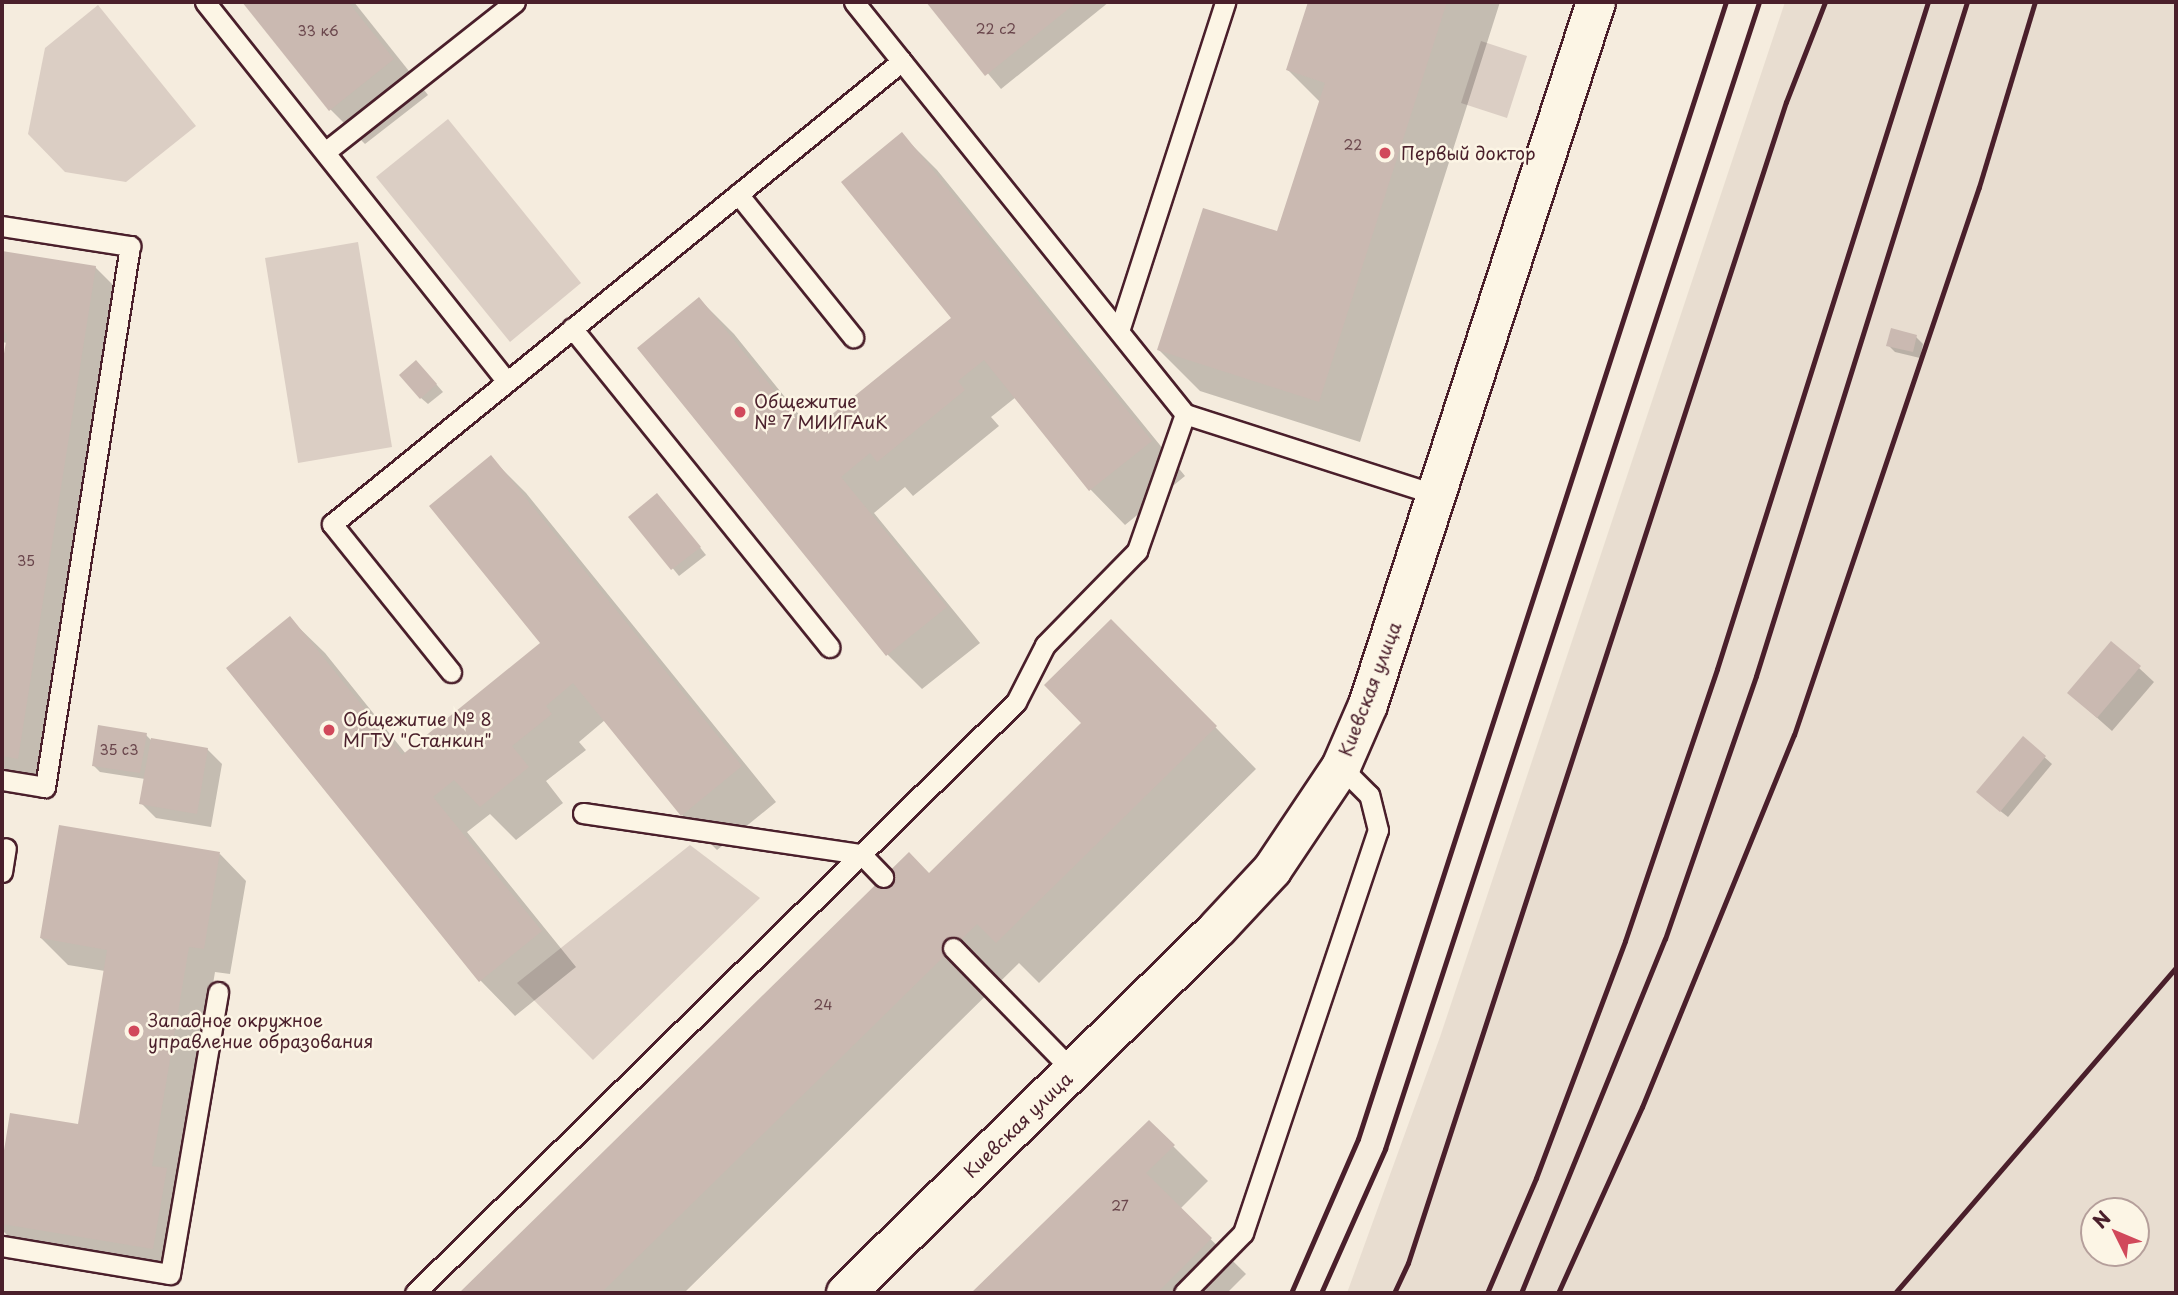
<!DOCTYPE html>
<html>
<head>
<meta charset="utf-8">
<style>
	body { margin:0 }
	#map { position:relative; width:2178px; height:1295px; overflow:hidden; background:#f5ecde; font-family:"Playpen Sans",sans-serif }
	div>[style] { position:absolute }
	.built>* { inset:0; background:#e8ddd0 }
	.green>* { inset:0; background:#dbcec4 }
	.shadow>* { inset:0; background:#0003 }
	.building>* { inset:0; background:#cab9b1 }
	.roads { filter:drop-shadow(2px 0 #4a1f2b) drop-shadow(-2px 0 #4a1f2b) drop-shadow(0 2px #4a1f2b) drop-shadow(0 -2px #4a1f2b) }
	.lane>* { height:19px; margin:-9.5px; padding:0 9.5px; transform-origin:9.5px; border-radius:9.5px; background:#fcf5e5 }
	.secondary>* { height:38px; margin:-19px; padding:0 19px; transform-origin:19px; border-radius:19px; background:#fcf5e5 }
	.rail>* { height:5px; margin:-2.5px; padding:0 2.5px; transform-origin:2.5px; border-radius:2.5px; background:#4a1f2b }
	.dots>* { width:19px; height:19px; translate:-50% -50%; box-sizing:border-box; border:4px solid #fcf5e5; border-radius:50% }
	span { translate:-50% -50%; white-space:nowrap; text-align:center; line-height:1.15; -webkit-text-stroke:5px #fcf5e5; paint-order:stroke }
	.number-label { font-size:14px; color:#6a464c }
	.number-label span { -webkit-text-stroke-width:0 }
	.poi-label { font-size:18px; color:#4a1f2b }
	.left { translate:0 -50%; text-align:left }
	.street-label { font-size:18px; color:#4a1f2b }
	.frame { position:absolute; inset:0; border:4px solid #4a1f2b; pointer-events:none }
	.north { position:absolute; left:2080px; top:1197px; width:70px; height:70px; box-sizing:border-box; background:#fcf5e5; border:2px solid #b59f9b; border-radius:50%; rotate:313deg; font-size:19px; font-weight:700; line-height:28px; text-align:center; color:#4a1f2b }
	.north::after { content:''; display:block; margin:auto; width:24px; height:32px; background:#d1495b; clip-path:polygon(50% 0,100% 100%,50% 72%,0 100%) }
</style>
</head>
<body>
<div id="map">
	<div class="built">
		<i style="clip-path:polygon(evenodd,1785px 2px,2176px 2px,2176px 1293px,1347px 1293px,1440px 1037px,1785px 2px,2094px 1211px,2136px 1211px,2136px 1253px,2094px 1253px,2094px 1211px)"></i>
	</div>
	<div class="green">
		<i style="clip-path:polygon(98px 5px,196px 126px,126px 182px,65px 172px,28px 134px,45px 48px)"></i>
		<i style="clip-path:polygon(1481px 41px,1527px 56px,1507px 118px,1461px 103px)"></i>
		<i style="clip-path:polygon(448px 119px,581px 283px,510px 342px,376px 177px)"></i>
		<i style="clip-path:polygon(358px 242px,392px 447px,298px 463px,265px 258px)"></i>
		<i style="clip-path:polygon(690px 845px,760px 898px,593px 1060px,517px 983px)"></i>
	</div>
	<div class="shadow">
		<i style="clip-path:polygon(245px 2px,354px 2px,428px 95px,365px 144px,330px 109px)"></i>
		<i style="clip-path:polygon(928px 2px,1109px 2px,1001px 89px)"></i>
		<i style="clip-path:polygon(1310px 2px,1500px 2px,1360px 442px,1200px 391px,1159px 350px,1278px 233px,1320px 102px,1288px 70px)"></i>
		<i style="clip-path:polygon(902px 135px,937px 170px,1185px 476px,1125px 525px,1091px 490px,1016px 397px,991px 417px,999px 426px,913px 496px,905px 487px,874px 513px,980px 643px,922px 689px,888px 655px,699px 299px,734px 334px,813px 432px,953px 318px)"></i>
		<i style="clip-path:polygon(2px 253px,95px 267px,130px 302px,53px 793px,2px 784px,2px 378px,7px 343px,2px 342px)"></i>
		<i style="clip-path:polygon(1916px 337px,1923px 344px,1920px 358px,1895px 352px,1888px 345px)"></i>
		<i style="clip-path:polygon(423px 369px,443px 392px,428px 404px,421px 398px)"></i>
		<i style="clip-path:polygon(491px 458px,526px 493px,776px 802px,717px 850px,682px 815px,605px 720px,579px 742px,586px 750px,546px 781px,563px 803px,516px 840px,490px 814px,467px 832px,576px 967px,515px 1016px,481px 981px,228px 669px,290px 619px,325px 653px,406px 754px,542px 643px)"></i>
		<i style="clip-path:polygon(664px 502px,706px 555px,679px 576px,631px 517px)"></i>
		<i style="clip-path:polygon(1152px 662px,1256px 769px,1039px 983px,1019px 963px,684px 1293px,461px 1293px,909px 854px,929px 875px)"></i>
		<i style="clip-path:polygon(2139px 668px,2154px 682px,2112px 731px,2069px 693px)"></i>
		<i style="clip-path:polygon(146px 735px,151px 740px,207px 749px,222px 764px,211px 827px,156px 818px,141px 803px,145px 779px,100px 772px,93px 765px)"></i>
		<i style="clip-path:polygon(2023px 738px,2052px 764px,2008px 817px,1985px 799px)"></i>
		<i style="clip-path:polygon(220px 854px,246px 881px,230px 974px,215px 972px,180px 1183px,179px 1275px,21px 1249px,2px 1230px,2px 1174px,12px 1115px,80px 1126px,105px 971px,68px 965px,41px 938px)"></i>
		<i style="clip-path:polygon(1149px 1122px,1208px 1181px,1180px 1209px,1246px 1274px,1227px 1293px,974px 1293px)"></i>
	</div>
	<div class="building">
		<i style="clip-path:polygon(242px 2px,348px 2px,394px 59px,329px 111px)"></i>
		<i style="clip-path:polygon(926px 2px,1077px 2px,985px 76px)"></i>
		<i style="clip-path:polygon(1308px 2px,1447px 2px,1319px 402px,1157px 350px,1203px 208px,1277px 231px,1325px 83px,1286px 70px)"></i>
		<i style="clip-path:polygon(902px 132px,1152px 441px,1089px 491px,984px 360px,958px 381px,965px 390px,877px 462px,870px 453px,841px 477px,947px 607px,886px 656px,637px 348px,699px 297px,809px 433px,878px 377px,951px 318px,841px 182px)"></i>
		<i style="clip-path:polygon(2px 251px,96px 266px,18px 759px,2px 756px,2px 366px,7px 335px,2px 329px)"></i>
		<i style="clip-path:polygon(1891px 328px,1917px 335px,1913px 352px,1886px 346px)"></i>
		<i style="clip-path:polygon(416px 360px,437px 384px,420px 399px,399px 375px)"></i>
		<i style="clip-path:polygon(491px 455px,742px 766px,681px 816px,573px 683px,546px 706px,552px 714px,512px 746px,529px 767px,480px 807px,454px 780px,433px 797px,542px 931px,479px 982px,226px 668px,290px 616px,402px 755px,540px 643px,429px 506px)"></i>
		<i style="clip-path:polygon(657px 493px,701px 547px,671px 570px,628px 517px)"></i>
		<i style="clip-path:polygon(1111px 619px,1217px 726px,996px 943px,977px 924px,601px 1293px,459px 1293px,909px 852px,929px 873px,1081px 723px,1044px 685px)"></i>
		<i style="clip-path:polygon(2111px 641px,2141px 666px,2097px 718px,2067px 693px)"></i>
		<i style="clip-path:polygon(98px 725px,147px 733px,140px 773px,92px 766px)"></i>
		<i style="clip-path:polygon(2023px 736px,2046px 756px,2000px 812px,1976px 792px)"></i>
		<i style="clip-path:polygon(151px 738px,208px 748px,197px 814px,139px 804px)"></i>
		<i style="clip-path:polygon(59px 825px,220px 852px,204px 949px,189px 947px,152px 1166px,167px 1168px,153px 1249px,2px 1224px,2px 1163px,10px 1113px,78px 1124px,107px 950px,40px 938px)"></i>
		<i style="clip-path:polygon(1149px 1120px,1175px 1145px,1146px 1173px,1212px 1238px,1157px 1293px,971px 1293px)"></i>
	</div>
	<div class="roads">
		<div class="lane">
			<i style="left:205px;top:2px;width:485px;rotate:51.5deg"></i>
			<i style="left:854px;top:2px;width:528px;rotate:51.22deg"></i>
			<i style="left:1185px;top:414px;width:266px;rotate:17.8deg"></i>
			<i style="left:325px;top:152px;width:242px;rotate:-38.3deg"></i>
			<i style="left:738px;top:194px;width:184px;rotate:51.2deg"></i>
			<i style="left:2px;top:226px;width:130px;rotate:8.9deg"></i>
			<i style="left:130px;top:246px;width:548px;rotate:98.93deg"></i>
			<i style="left:45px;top:787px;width:44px;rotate:-170.8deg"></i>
			<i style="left:572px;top:328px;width:410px;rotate:51.1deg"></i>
			<i style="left:1119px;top:331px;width:346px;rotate:-72.1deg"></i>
			<i style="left:451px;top:672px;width:190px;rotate:-128.8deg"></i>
			<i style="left:332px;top:524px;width:734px;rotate:-39.09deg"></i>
			<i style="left:583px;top:813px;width:281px;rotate:8.4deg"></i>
			<i style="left:861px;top:854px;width:32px;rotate:46deg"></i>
			<i style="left:2px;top:872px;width:24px;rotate:-81deg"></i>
			<i style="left:953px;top:948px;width:173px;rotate:45.7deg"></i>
			<i style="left:2px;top:1246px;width:170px;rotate:9.5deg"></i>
			<i style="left:170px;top:1274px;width:286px;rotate:-80.3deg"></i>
			<i style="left:415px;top:1293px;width:843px;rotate:-44.52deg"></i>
			<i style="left:1016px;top:702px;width:64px;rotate:-63deg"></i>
			<i style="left:1045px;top:645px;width:132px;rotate:-45.6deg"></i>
			<i style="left:1137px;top:551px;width:145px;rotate:-70.7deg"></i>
			<i style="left:1184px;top:1293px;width:84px;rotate:-45.5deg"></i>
			<i style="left:1243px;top:1233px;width:425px;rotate:-71.5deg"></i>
			<i style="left:1378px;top:830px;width:36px;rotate:-104deg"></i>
			<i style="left:1369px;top:795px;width:40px;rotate:-135deg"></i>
		</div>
		<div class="secondary">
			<i style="left:846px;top:1293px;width:520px;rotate:-44.45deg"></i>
			<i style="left:1217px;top:929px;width:81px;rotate:-47deg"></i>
			<i style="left:1272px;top:870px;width:124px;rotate:-56.2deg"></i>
			<i style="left:1341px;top:767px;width:68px;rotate:-66.5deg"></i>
			<i style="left:1368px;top:705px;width:739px;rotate:-72.03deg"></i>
		</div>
	</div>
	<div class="rail">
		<i style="left:1291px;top:1293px;width:168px;rotate:-66.5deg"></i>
		<i style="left:1358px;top:1139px;width:1195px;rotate:-72.07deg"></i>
		<i style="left:1321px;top:1293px;width:158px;rotate:-66deg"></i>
		<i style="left:1385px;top:1149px;width:1206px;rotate:-71.94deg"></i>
		<i style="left:1394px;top:1293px;width:33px;rotate:-65deg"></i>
		<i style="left:1408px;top:1263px;width:1221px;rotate:-71.97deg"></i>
		<i style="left:1786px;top:102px;width:107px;rotate:-68.7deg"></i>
		<i style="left:1487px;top:1293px;width:125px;rotate:-66.9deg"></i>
		<i style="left:1536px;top:1178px;width:253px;rotate:-69.4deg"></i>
		<i style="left:1625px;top:941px;width:287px;rotate:-71.3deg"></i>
		<i style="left:1717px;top:669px;width:700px;rotate:-72.45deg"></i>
		<i style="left:1521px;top:1293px;width:382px;rotate:-67.9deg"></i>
		<i style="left:1665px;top:939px;width:278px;rotate:-70.9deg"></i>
		<i style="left:1756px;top:676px;width:706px;rotate:-72.62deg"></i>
		<i style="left:1558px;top:1293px;width:204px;rotate:-65.7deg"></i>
		<i style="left:1642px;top:1107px;width:402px;rotate:-67.8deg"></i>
		<i style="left:1794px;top:735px;width:578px;rotate:-71.35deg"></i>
		<i style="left:1979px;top:187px;width:193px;rotate:-73.2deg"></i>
		<i style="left:1895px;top:1293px;width:430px;rotate:-49.2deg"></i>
	</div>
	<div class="dots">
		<i style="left:1385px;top:153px;background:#d1495b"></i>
		<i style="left:740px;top:412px;background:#d1495b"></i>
		<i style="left:329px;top:730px;background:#d1495b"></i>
		<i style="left:134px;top:1031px;background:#d1495b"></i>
	</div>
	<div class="number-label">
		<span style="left:996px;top:29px">22 с2</span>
		<span style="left:318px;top:31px">33 к6</span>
		<span style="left:1353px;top:145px">22</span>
		<span style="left:26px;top:561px">35</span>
		<span style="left:119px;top:750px">35 с3</span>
		<span style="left:823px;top:1005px">24</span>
		<span style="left:1120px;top:1206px">27</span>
	</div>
	<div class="poi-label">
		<span class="left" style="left:1401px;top:153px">Первый доктор</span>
		<span class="left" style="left:754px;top:412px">Общежитие<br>№ 7 МИИГАиК</span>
		<span class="left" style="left:343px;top:730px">Общежитие № 8<br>МГТУ "Станкин"</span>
		<span class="left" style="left:148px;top:1031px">Западное окружное<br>управление образования</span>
	</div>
	<div class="street-label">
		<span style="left:1370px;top:689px;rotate:-69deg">Киевская улица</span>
		<span style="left:1018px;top:1125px;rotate:-44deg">Киевская улица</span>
	</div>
	<div class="frame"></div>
	<div class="north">N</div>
</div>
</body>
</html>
